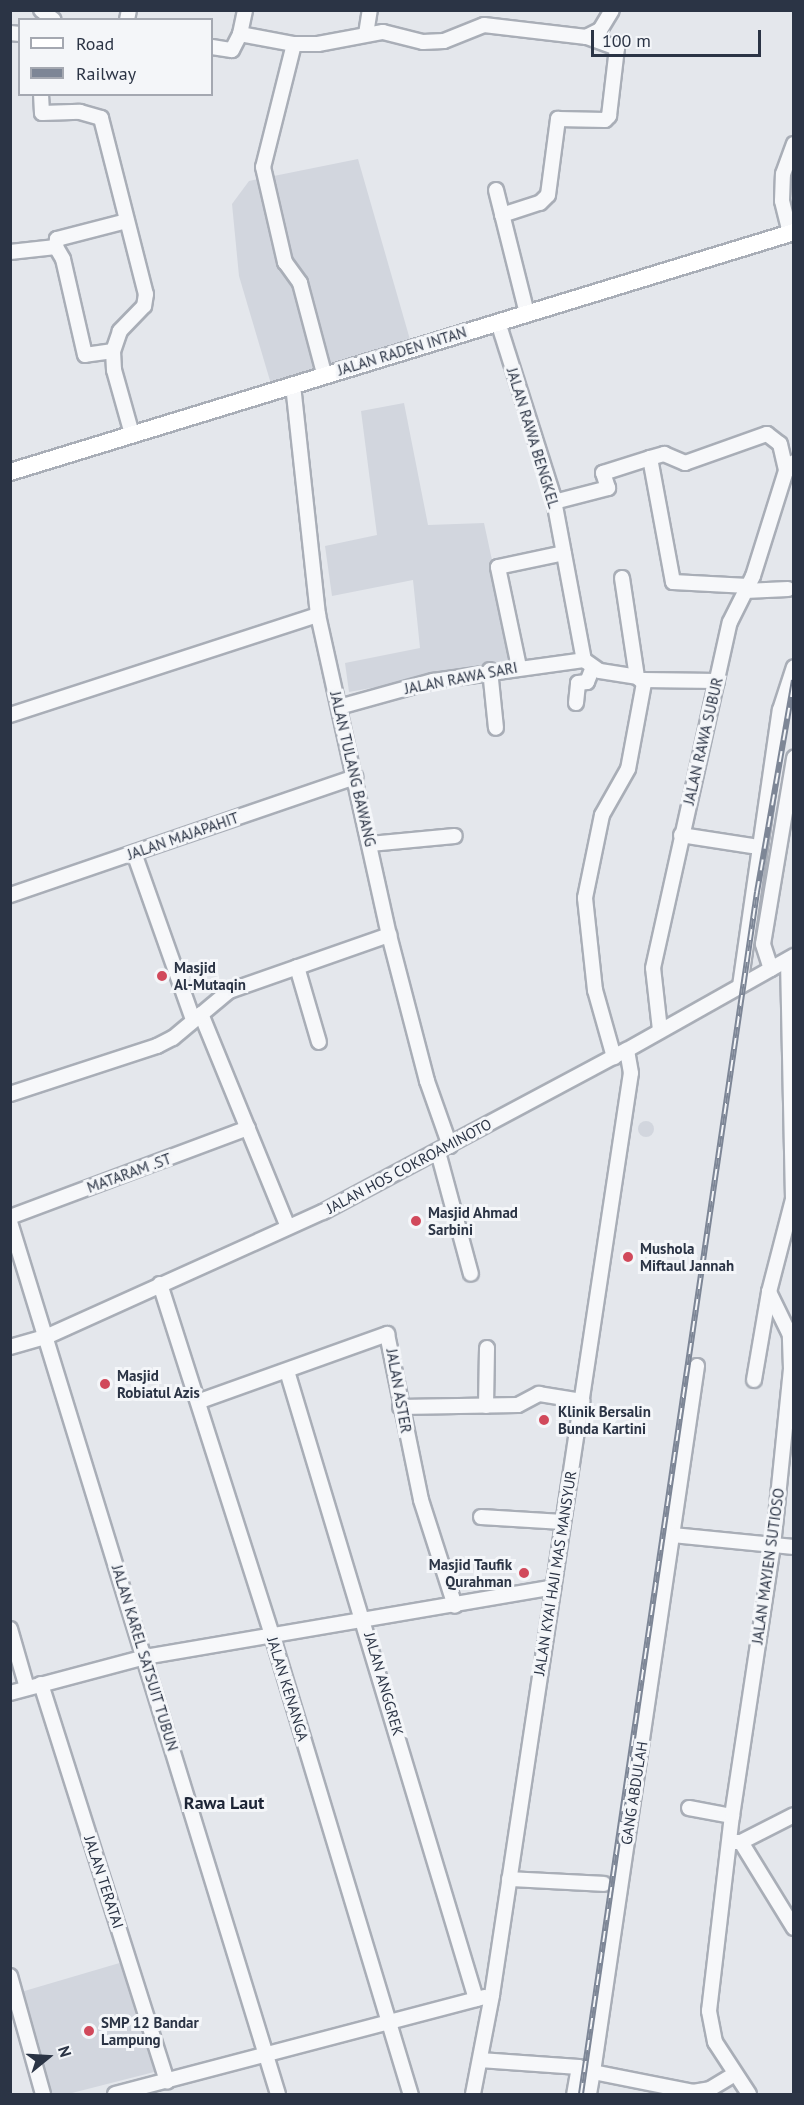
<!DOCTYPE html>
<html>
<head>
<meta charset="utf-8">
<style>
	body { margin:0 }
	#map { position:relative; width:804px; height:2105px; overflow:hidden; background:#e4e7ec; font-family:"PT Sans",sans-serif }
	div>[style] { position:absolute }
	.built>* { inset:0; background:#d2d6de }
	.round { border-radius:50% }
	.roads { filter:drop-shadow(2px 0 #a9aeb7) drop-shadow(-2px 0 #a9aeb7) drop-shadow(0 2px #a9aeb7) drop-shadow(0 -2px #a9aeb7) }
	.minor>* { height:14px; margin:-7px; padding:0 7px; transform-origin:7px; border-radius:7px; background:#f7f8fa }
	.major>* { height:16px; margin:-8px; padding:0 8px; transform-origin:8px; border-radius:8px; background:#fff }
	.rail>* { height:6px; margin-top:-3px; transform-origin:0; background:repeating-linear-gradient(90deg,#f4f6f9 0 11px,#7d8696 0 22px); box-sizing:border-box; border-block:2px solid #7d8696 }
	.dots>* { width:16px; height:16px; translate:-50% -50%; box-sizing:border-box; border:3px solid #f4f6f9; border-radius:50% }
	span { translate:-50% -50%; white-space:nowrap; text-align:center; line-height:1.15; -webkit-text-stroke:6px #f4f6f9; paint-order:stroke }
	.street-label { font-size:15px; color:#2b3445 }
	.poi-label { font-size:15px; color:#2b3445; font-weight:700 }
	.left { translate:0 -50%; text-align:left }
	.right { translate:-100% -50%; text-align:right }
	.quarter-label { font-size:18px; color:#1d2536; font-weight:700 }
	.frame { position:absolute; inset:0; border:12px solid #2b3445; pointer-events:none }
	.legend { position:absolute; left:18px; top:18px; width:195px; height:78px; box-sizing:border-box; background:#f4f6f9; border:2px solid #a4a8b1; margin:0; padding:8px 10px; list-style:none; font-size:18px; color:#2b3445 }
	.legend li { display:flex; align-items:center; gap:12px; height:30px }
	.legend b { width:30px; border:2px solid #a4a8b1 }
	.north { position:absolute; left:18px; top:2027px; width:60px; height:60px; -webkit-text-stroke:4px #f4f6f9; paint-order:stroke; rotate:72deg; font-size:16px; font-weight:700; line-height:24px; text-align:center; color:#2b3445 }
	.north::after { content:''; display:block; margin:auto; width:21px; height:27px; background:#2b3445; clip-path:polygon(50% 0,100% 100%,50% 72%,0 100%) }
	.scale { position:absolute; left:591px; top:30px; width:170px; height:27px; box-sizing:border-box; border:3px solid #2b3445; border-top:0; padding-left:8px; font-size:18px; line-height:21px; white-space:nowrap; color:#2b3445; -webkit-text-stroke:4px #f4f6f9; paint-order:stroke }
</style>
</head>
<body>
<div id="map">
	<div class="built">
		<i style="clip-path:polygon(358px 159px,411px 343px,271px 384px,239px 276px,232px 204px,249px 181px)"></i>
		<i style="clip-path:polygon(404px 403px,428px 525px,484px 523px,514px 662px,349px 692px,345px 663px,420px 648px,413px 580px,332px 596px,325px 546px,377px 535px,361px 411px)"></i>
		<i class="round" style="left:638px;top:1121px;width:16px;height:16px"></i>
		<i style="clip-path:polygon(123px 1962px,158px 2071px,68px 2094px,50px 2094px,21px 1992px)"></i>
	</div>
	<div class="roads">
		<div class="minor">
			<i style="left:41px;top:10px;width:16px;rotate:38deg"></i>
			<i style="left:127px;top:20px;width:10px;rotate:-79deg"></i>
			<i style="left:10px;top:33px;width:10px;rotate:6deg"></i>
			<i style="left:240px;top:34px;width:25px;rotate:-78deg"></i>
			<i style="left:366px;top:34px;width:24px;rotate:-81deg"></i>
			<i style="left:294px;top:44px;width:127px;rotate:104.1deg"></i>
			<i style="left:263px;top:167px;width:98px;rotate:77deg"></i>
			<i style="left:285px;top:262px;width:26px;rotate:54deg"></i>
			<i style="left:300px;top:283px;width:93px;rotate:75.1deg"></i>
			<i style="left:212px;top:47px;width:20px;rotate:9deg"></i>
			<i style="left:232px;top:50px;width:18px;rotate:-63deg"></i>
			<i style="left:240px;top:34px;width:55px;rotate:10.5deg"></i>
			<i style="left:294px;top:44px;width:24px"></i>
			<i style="left:318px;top:44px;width:66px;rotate:-10.5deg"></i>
			<i style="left:383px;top:32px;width:41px;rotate:14deg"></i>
			<i style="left:423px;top:42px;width:21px;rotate:-3deg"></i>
			<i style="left:444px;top:41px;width:43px;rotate:-21.8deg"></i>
			<i style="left:484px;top:25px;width:103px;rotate:6.7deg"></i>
			<i style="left:586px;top:37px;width:16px;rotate:-27deg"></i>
			<i style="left:600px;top:30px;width:23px;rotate:-59deg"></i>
			<i style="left:41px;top:94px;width:19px;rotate:87deg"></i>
			<i style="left:42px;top:113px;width:38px;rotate:-2deg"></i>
			<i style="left:80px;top:112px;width:22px;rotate:16deg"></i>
			<i style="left:101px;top:118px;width:182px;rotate:75.7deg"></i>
			<i style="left:146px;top:294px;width:12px;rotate:99deg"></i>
			<i style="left:144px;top:306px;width:35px;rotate:134deg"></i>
			<i style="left:120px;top:331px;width:21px;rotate:109deg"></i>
			<i style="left:113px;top:351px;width:19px;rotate:87deg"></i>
			<i style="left:114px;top:370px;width:66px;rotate:74.3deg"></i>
			<i style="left:496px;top:190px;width:127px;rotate:75.9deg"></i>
			<i style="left:502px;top:215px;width:40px;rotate:-18deg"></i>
			<i style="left:540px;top:203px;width:11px;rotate:-45deg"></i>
			<i style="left:548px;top:195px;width:77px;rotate:-82.5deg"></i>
			<i style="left:558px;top:119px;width:47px;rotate:1.2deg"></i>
			<i style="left:605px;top:120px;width:6px;rotate:-45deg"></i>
			<i style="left:609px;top:116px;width:68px;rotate:-83.3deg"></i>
			<i style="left:617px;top:48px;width:33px;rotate:-160deg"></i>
			<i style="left:790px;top:233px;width:33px;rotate:-104deg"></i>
			<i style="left:782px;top:201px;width:27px;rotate:-88deg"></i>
			<i style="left:783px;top:174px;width:32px;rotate:-70deg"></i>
			<i style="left:10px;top:252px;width:46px;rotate:-6.2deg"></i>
			<i style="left:498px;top:322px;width:182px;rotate:72.4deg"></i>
			<i style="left:553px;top:495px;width:168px;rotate:79.4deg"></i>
			<i style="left:113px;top:351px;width:28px;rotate:172deg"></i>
			<i style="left:85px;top:355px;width:98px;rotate:-102.9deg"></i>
			<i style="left:63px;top:259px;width:14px;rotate:-120deg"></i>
			<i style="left:56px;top:247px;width:8px;rotate:-83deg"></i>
			<i style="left:57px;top:239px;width:72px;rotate:-14.4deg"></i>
			<i style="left:293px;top:385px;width:231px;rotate:83.8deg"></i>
			<i style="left:318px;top:615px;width:328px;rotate:77.5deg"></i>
			<i style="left:389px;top:935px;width:151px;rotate:75.4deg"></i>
			<i style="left:427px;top:1081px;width:69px;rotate:70.5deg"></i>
			<i style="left:650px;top:458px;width:126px;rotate:79.5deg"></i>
			<i style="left:673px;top:582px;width:75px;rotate:3.1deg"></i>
			<i style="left:554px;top:502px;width:56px;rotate:-14.5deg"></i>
			<i style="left:608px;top:488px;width:16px;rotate:-108deg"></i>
			<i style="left:603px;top:473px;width:49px;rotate:-17.7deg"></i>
			<i style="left:650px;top:458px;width:15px;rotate:-16deg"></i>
			<i style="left:664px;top:454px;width:23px;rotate:23deg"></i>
			<i style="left:685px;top:463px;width:87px;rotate:-19.5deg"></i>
			<i style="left:767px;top:434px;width:16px;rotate:38deg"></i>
			<i style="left:780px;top:444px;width:28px;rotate:77deg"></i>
			<i style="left:622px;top:578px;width:100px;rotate:81.4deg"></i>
			<i style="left:745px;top:591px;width:43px;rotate:-2.7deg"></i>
			<i style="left:584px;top:660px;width:19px;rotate:35deg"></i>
			<i style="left:600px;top:671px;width:37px;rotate:9deg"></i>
			<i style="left:637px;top:677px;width:9px;rotate:41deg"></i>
			<i style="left:644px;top:683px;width:87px;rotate:100.5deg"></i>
			<i style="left:628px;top:769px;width:53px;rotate:119.5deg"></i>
			<i style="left:602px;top:815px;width:85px;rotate:101.6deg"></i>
			<i style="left:585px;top:898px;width:93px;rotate:83.8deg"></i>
			<i style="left:595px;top:990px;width:70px;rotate:74.2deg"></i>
			<i style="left:519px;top:667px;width:102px;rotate:-101.9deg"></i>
			<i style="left:498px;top:567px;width:67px;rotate:-12deg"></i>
			<i style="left:490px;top:670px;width:58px;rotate:84.1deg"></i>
			<i style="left:643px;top:680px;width:74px;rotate:0.8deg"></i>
			<i style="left:576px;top:703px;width:20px;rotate:-84deg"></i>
			<i style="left:578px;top:683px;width:9px;rotate:-6deg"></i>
			<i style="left:587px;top:682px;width:16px;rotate:-68deg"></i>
			<i style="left:339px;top:707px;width:98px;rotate:-15.5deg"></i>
			<i style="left:433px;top:681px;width:152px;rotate:-7.9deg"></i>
			<i style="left:10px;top:715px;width:324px;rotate:-18deg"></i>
			<i style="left:681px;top:835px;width:72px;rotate:8.8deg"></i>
			<i style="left:370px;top:844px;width:85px;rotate:-5.4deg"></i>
			<i style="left:134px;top:853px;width:177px;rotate:70.5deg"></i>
			<i style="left:10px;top:895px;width:365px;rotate:-18.9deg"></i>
			<i style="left:297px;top:967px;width:78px;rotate:73.7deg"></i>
			<i style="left:771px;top:969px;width:26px;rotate:-108deg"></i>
			<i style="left:763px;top:944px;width:189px;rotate:-80.5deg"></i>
			<i style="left:740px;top:986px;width:279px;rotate:-81.8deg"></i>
			<i style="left:780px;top:710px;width:45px;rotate:-72deg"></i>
			<i style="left:201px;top:1014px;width:230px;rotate:67.8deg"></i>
			<i style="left:660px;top:1030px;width:62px;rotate:-96.4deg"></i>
			<i style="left:653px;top:968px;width:354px;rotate:-77.5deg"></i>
			<i style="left:730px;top:622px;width:51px;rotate:-63.4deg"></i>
			<i style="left:753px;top:576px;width:110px;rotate:-72.6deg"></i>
			<i style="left:786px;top:471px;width:12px;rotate:-48deg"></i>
			<i style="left:10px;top:1094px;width:155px;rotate:-18.1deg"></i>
			<i style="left:157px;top:1046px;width:18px;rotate:-27deg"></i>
			<i style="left:173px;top:1038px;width:73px;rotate:-40deg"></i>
			<i style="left:229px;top:991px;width:170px;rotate:-19.3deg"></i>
			<i style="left:438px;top:1152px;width:126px;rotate:74.9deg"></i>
			<i style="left:10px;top:1217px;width:254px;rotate:-20.5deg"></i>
			<i style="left:10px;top:1222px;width:912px;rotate:72.92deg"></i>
			<i style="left:160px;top:1284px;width:368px;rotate:72.3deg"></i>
			<i style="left:272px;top:1635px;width:480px;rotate:73.2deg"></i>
			<i style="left:10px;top:1347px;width:40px;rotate:-16deg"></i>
			<i style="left:48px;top:1336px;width:302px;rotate:-24.3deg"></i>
			<i style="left:323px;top:1212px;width:344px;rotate:-28.1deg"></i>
			<i style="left:627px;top:1050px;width:192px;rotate:-29.4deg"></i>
			<i style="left:697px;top:1366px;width:714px;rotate:98.38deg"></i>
			<i style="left:593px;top:2072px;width:102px;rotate:11.3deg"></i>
			<i style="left:693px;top:2092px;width:17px;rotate:-10deg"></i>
			<i style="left:710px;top:2089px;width:29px;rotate:-31deg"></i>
			<i style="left:287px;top:1371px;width:656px;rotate:73.25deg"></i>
			<i style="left:754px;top:1380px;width:89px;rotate:-80.3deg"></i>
			<i style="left:200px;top:1401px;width:199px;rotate:-19.7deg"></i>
			<i style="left:387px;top:1334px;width:169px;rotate:78.4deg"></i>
			<i style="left:421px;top:1500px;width:111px;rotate:72.2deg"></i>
			<i style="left:486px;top:1406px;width:58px;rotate:-89deg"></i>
			<i style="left:400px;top:1407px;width:118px;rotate:-1deg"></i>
			<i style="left:518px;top:1405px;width:24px;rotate:-28deg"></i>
			<i style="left:539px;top:1394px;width:44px;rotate:9.2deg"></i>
			<i style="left:481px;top:1517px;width:82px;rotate:3.5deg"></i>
			<i style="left:672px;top:1535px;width:123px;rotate:5.6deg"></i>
			<i style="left:10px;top:1629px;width:61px;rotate:73.9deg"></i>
			<i style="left:41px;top:1684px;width:417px;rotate:72.4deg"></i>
			<i style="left:10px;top:1693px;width:140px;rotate:-14.9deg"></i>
			<i style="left:145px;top:1657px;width:414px;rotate:-9.7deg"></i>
			<i style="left:689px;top:1808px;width:44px;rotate:10.5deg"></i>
			<i style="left:733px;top:1842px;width:8px"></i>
			<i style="left:741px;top:1842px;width:59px;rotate:-27deg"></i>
			<i style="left:741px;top:1842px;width:101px;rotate:58.4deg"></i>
			<i style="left:509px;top:1879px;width:95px;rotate:3deg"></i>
			<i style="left:10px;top:1976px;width:123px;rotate:74.4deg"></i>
			<i style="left:480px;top:2060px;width:99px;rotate:4deg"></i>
			<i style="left:579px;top:2067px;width:27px;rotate:100deg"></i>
			<i style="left:115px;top:2094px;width:382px;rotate:-14.7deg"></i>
			<i style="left:473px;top:2094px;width:101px;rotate:-79.1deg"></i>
			<i style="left:492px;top:1995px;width:932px;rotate:-81.43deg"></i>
			<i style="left:631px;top:1073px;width:23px;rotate:-100deg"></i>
			<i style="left:589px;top:2094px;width:22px;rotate:-80deg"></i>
			<i style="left:749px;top:2094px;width:62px;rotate:-123.2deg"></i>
			<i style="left:715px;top:2042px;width:32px;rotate:-101deg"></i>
			<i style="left:709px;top:2011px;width:196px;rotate:-83.3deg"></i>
			<i style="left:732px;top:1816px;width:273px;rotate:-81.4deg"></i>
			<i style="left:773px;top:1546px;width:178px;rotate:-84.2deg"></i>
			<i style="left:791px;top:1369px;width:34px;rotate:-92deg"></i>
			<i style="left:790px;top:1335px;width:48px;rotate:-116deg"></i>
			<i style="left:769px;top:1292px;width:96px;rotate:-75.5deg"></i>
			<i style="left:793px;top:1199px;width:239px;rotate:-91.2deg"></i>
		</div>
		<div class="major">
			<i style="left:10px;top:472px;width:820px;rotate:-17.02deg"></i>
		</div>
	</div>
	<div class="rail">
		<i style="left:581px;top:2094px;width:1215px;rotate:-81.67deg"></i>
		<i style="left:757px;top:892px;width:215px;rotate:-80.1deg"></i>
	</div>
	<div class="dots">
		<i style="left:162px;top:976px;background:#d1495b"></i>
		<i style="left:416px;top:1221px;background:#d1495b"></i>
		<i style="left:628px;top:1257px;background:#d1495b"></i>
		<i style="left:105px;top:1384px;background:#d1495b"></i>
		<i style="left:544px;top:1420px;background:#d1495b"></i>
		<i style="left:524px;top:1573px;background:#d1495b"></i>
		<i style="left:89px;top:2031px;background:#d1495b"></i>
	</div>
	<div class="street-label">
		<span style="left:402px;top:351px;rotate:-17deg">JALAN RADEN INTAN</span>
		<span style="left:533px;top:438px;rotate:73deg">JALAN RAWA BENGKEL</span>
		<span style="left:461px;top:678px;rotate:-11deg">JALAN RAWA SARI</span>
		<span style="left:703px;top:741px;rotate:-77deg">JALAN RAWA SUBUR</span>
		<span style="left:353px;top:769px;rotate:77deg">JALAN TULANG BAWANG</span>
		<span style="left:183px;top:836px;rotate:-19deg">JALAN MAJAPAHIT</span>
		<span style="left:409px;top:1166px;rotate:-28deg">JALAN HOS COKROAMINOTO</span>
		<span style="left:129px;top:1173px;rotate:-20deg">MATARAM .ST</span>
		<span style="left:399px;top:1391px;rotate:80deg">JALAN ASTER</span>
		<span style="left:768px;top:1566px;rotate:-82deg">JALAN MAYJEN SUTIOSO</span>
		<span style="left:555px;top:1573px;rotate:-81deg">JALAN KYAI HAJI MAS MANSYUR</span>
		<span style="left:145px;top:1658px;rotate:73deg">JALAN KAREL SATSUIT TUBUN</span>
		<span style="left:384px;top:1684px;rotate:74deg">JALAN ANGGREK</span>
		<span style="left:288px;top:1689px;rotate:73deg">JALAN KENANGA</span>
		<span style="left:634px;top:1793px;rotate:-81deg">GANG ABDULAH</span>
		<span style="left:104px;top:1882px;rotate:72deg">JALAN TERATAI</span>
	</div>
	<div class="poi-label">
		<span class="left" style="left:174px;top:976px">Masjid<br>Al-Mutaqin</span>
		<span class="left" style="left:428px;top:1221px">Masjid Ahmad<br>Sarbini</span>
		<span class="left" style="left:640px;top:1257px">Mushola<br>Miftaul Jannah</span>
		<span class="left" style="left:117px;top:1384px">Masjid<br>Robiatul Azis</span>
		<span class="left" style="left:558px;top:1420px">Klinik Bersalin<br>Bunda Kartini</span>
		<span class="right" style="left:512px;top:1573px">Masjid Taufik<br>Qurahman</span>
		<span class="left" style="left:101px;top:2031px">SMP 12 Bandar<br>Lampung</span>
	</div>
	<div class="quarter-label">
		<span style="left:224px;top:1803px">Rawa Laut</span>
	</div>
	<div class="frame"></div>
	<ul class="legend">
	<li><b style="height:8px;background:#fff"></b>Road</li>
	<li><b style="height:8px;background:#7d8696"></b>Railway</li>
	</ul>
	<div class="north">N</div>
	<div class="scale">100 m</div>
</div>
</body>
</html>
